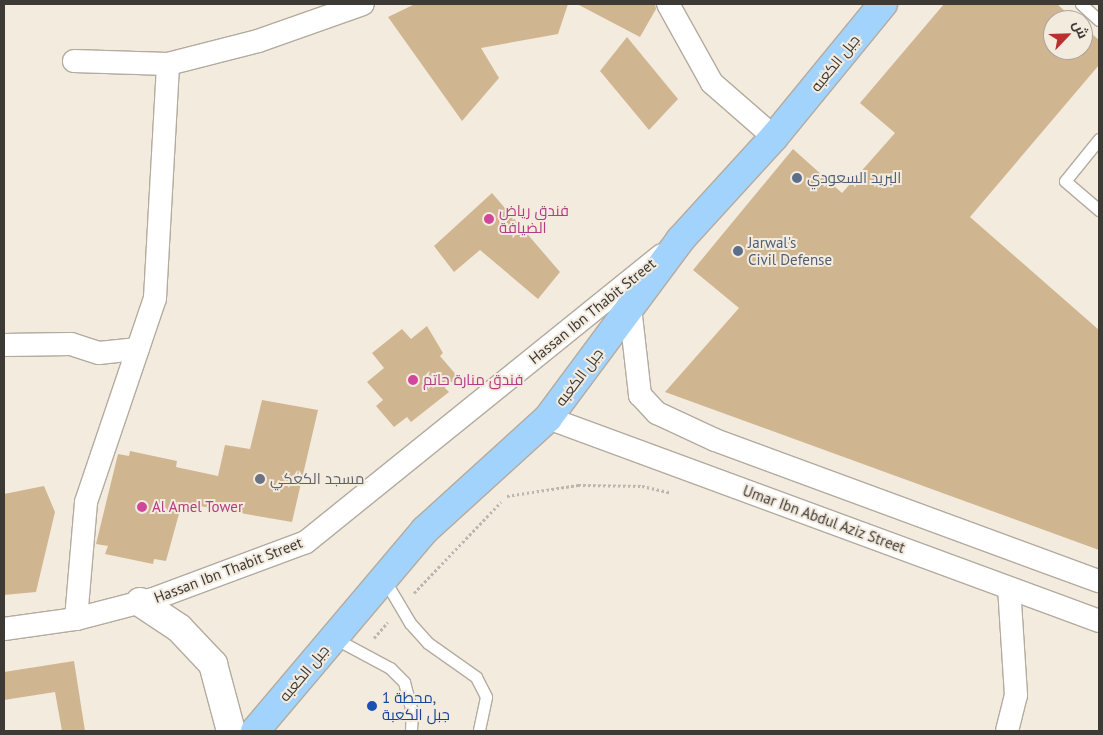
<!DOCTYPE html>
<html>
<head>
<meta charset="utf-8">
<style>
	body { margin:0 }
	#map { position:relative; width:1103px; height:735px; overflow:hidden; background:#f4ebdf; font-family:"PT Sans",Cairo,sans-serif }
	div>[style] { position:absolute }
	.building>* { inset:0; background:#d0b690 }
	.path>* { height:3px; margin-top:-1.5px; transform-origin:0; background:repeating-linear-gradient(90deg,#bdb6ac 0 2.5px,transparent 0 5px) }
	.roads { filter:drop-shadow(1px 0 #b3ab9f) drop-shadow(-1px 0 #b3ab9f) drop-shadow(0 1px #b3ab9f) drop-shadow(0 -1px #b3ab9f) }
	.lane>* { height:11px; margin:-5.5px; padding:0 5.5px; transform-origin:5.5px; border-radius:5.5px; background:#fff }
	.street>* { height:22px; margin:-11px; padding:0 11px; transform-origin:11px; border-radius:11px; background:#fff }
	.secondary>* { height:28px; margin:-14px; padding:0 14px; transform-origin:14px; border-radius:14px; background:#fff }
	.highway>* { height:28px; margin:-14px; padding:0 14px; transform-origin:14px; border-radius:14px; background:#a2d3fd }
	.dots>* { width:14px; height:14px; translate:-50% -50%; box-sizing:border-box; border:2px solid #f4ebdf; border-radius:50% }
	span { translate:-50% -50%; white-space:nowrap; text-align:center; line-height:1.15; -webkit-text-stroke:4px #f4ebdf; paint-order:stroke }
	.street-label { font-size:15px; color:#3d3935 }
	.service-label { font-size:15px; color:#4e5e75 }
	.left { translate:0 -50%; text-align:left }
	.hotel-label { font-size:15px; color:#b23c85 }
	.worship-label { font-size:15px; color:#5b616d }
	.transit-label { font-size:15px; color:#164399 }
	.frame { position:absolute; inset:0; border:5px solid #3d3935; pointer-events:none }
	.north { position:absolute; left:1043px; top:10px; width:50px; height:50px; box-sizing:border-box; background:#f4ebdf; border:1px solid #aba49b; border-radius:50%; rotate:66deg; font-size:14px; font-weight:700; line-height:20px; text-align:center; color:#3d3935 }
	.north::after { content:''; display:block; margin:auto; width:18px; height:22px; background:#bd2e2e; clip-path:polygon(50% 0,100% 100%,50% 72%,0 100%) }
</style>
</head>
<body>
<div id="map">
	<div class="building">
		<i style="clip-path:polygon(415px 4px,568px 4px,558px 34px,481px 48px,499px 78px,462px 121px,388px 17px)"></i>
		<i style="clip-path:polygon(577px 4px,655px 4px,656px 9px,640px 37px)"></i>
		<i style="clip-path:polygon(944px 4px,1057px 4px,1075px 20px,1053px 20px,1053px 50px,1083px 50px,1083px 26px,1099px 40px,1099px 65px,970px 217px,1099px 330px,1099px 550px,665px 392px,739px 308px,693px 270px,793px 149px,842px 193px,895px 133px,860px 103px)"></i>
		<i style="clip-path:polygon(627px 37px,678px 99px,649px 130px,600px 71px)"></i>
		<i style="clip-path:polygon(492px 193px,560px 272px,538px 299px,480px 250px,454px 272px,434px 246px)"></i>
		<i style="clip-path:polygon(427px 326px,443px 353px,440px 356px,458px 377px,445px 388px,449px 392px,411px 422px,407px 417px,394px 427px,376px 406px,383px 400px,367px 382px,384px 368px,372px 353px,402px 329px,411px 339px)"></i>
		<i style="clip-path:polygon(262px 400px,318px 410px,292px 522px,182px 503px,166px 561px,154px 559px,153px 564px,105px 554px,108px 546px,96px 544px,118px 454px,129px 456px,130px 451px,177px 461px,176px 467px,218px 476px,225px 445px,250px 449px)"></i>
		<i style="clip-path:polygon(44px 486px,55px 512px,36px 592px,4px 595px,4px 494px)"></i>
		<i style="clip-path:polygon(74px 661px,85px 731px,62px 731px,55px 692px,4px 700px,4px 672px)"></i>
	</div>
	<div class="path">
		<i style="left:507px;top:496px;width:72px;rotate:-8.8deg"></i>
		<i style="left:578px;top:485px;width:64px;rotate:0.9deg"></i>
		<i style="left:642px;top:486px;width:28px;rotate:13deg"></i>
		<i style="left:414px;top:593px;width:126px;rotate:-46.3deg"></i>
		<i style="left:374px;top:638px;width:21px;rotate:-49deg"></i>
	</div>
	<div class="roads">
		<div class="lane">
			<i style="left:1081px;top:4px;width:24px;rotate:42deg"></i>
			<i style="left:1099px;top:139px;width:54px;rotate:129deg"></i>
			<i style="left:1065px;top:181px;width:45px;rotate:40.5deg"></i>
			<i style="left:384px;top:579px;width:51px;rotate:59.4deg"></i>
			<i style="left:410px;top:623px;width:27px;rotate:48deg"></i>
			<i style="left:428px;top:643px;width:59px;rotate:35.3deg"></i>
			<i style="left:476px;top:677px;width:22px;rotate:63deg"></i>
			<i style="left:486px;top:697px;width:35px;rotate:102deg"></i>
			<i style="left:334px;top:638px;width:64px;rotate:28.2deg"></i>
			<i style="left:390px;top:668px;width:20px;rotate:45deg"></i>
			<i style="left:404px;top:682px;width:30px;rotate:75deg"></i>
			<i style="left:412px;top:711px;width:20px;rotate:93deg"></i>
		</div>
		<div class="street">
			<i style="left:668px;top:4px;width:90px;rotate:60.9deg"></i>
			<i style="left:712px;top:83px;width:82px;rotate:41.1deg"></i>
			<i style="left:74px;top:61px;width:94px;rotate:1.8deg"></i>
			<i style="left:168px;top:64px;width:93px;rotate:-14.3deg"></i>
			<i style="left:258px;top:41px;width:111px;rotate:-19.4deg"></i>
			<i style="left:630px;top:307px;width:89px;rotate:83.5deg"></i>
			<i style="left:640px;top:395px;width:25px;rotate:47deg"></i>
			<i style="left:657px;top:413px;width:64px;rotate:25deg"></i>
			<i style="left:715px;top:440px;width:409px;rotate:20.2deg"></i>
			<i style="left:4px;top:345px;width:67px;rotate:-0.9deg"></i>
			<i style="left:71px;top:344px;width:29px;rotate:18deg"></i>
			<i style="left:99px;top:353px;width:39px;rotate:-6deg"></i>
			<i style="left:548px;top:418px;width:587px;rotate:20.22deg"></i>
			<i style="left:76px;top:619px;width:117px;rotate:-85.1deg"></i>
			<i style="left:86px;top:502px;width:215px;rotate:-71.3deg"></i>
			<i style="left:155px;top:298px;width:234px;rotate:-86.8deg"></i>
			<i style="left:4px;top:629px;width:73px;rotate:-7.9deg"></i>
			<i style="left:76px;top:619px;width:80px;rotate:-14.6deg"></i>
			<i style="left:153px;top:599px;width:163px;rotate:-20.4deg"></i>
			<i style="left:306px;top:542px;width:456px;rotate:-38.9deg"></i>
			<i style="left:1007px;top:731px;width:37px;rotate:-76deg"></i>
			<i style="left:1016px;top:695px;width:107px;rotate:-93.7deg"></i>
		</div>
		<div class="secondary">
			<i style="left:140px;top:602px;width:47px;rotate:33.7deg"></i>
			<i style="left:179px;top:628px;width:50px;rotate:46.6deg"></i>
			<i style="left:213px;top:664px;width:69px;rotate:75deg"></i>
		</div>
		<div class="highway">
			<i style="left:255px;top:731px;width:263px;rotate:-49.8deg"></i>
			<i style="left:425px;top:530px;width:166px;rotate:-42.3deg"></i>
			<i style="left:548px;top:418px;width:222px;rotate:-53.4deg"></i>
			<i style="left:680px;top:240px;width:139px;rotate:-47.6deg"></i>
			<i style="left:774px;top:137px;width:172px;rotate:-50.7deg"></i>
		</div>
	</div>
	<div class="dots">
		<i style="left:797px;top:178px;background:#5c6f8a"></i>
		<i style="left:489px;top:219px;background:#d1479c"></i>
		<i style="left:738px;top:251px;background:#5c6f8a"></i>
		<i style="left:413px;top:380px;background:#d1479c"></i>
		<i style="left:260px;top:479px;background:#6b7280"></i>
		<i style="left:142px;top:507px;background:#d1479c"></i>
		<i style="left:372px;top:706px;background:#1a4fb4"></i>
	</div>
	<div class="street-label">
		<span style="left:835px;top:63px;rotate:-51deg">جبل الكعبه</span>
		<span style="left:592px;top:311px;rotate:-39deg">Hassan Ibn Thabit Street</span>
		<span style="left:579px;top:377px;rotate:-53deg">جبل الكعبه</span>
		<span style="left:824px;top:519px;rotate:20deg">Umar Ibn Abdul Aziz Street</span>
		<span style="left:228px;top:570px;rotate:-21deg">Hassan Ibn Thabit Street</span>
		<span style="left:304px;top:673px;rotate:-50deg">جبل الكعبه</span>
	</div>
	<div class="service-label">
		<span class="left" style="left:807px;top:178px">البريد السعودي</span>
		<span class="left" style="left:748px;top:251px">Jarwal's<br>Civil Defense</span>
	</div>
	<div class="hotel-label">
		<span class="left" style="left:499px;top:219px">فندق رياض<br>الضيافة</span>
		<span class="left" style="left:423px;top:380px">فندق منارة حاتم</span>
		<span class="left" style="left:152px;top:507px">Al Amel Tower</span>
	</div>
	<div class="worship-label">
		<span class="left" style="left:270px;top:479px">مسجد الكعكي</span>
	</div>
	<div class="transit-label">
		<span class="left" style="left:382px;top:706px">محطة 1,<br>جبل الكعبة</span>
	</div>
	<div class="frame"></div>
	<div class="north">ش</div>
</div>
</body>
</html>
